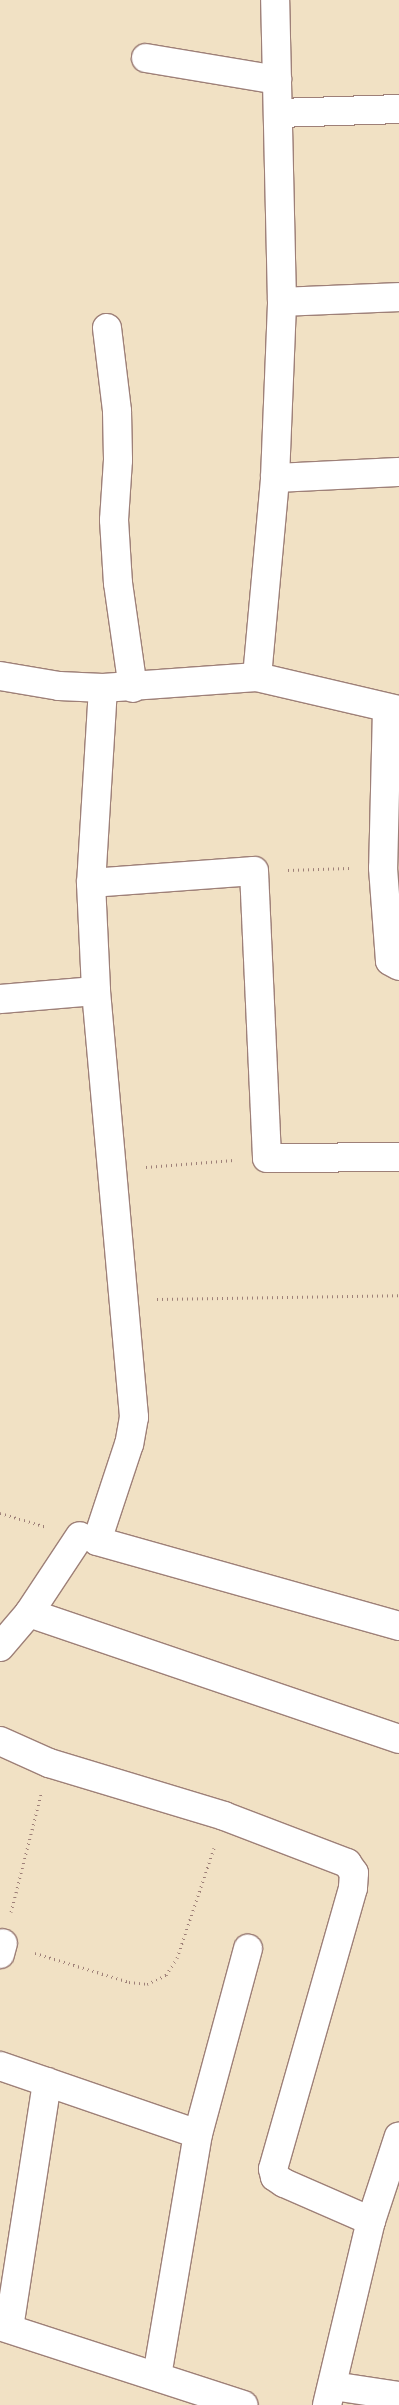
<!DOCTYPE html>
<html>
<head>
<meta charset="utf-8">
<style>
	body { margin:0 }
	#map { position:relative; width:399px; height:2405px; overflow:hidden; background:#f1e1c4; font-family:Pangolin,sans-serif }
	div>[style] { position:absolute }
	.path>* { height:3px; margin-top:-1.5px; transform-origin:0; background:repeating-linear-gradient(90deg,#9e8078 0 1px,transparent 0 5px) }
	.roads { filter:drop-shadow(1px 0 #9e8078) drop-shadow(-1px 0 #9e8078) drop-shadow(0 1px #9e8078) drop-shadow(0 -1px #9e8078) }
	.street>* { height:28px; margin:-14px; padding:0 14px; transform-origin:14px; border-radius:14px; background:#fff }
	span { translate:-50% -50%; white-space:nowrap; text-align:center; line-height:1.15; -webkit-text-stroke:5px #fff; paint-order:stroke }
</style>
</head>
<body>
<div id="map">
	<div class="path">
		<i style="left:288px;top:870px;width:61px;rotate:-1.9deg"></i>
		<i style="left:146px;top:1167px;width:88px;rotate:-4.5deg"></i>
		<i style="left:157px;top:1299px;width:242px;rotate:-0.9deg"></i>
		<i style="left:0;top:1513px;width:49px;rotate:16.6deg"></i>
		<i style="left:11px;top:1912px;width:122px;rotate:-75.7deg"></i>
		<i style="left:35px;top:1953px;width:98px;rotate:17.1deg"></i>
		<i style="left:129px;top:1982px;width:18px;rotate:6deg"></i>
		<i style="left:147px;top:1984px;width:21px;rotate:-25deg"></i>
		<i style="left:166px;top:1975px;width:20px;rotate:-57deg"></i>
		<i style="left:177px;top:1958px;width:116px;rotate:-71.4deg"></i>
	</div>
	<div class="roads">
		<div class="street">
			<i style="left:146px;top:58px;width:133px;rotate:9.5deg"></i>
			<i style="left:279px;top:113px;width:120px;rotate:-1.9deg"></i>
			<i style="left:282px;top:302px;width:117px;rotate:-2.4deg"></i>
			<i style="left:107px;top:328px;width:84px;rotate:83.1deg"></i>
			<i style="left:117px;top:411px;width:49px;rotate:88.8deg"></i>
			<i style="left:118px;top:460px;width:60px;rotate:93.8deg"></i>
			<i style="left:114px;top:520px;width:63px;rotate:86.4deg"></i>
			<i style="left:118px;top:583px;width:106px;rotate:81.9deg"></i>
			<i style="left:275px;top:478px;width:124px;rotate:-2.8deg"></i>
			<i style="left:0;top:676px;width:60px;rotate:9.6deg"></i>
			<i style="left:59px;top:686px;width:44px;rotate:2.6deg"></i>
			<i style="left:103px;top:688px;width:154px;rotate:-4.1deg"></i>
			<i style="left:257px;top:677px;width:146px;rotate:13.1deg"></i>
			<i style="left:257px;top:677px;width:200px;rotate:-84.8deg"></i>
			<i style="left:275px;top:478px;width:176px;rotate:-87.7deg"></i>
			<i style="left:282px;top:302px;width:302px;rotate:-91.3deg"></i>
			<i style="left:103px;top:688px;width:195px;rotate:93.5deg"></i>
			<i style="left:91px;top:883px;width:108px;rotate:87.3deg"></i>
			<i style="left:96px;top:991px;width:428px;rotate:84.9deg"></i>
			<i style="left:134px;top:1417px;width:27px;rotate:100deg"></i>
			<i style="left:129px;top:1444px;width:102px;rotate:108.3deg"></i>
			<i style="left:97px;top:1541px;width:314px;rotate:15.7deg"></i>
			<i style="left:387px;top:709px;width:159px;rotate:91.4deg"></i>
			<i style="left:383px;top:868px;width:93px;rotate:85.7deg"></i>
			<i style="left:390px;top:961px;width:10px;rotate:29deg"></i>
			<i style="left:91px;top:883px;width:163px;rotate:-4.2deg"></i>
			<i style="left:254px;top:871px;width:287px;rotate:87.4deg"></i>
			<i style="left:267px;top:1158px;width:132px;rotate:-0.4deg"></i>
			<i style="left:0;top:999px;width:96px;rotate:-4.8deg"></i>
			<i style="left:29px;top:1613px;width:391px;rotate:18.8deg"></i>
			<i style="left:0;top:1647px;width:45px;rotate:-49.5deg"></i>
			<i style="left:29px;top:1613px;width:92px;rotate:-56.5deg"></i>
			<i style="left:0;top:1741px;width:54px;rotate:24.2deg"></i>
			<i style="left:49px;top:1763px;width:183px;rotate:16.8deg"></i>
			<i style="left:224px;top:1816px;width:132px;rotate:20.9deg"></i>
			<i style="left:347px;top:1863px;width:12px;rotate:55deg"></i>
			<i style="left:354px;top:1873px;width:15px;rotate:94deg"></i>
			<i style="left:353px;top:1888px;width:292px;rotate:105.9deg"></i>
			<i style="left:273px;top:2169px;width:8px;rotate:76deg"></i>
			<i style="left:275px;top:2177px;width:11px;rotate:34deg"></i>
			<i style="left:284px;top:2183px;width:95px;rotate:23.6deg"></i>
			<i style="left:0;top:1954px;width:11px;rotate:-75deg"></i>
			<i style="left:0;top:2066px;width:209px;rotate:19deg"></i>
			<i style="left:0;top:2326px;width:256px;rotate:18deg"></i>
			<i style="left:9px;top:2328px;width:249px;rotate:-81.2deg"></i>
			<i style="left:157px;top:2376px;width:245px;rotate:-80.4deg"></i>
			<i style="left:198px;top:2134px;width:192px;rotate:-74.9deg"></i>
			<i style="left:333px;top:2386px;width:67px;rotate:8.6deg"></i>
			<i style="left:327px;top:2405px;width:189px;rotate:-76.6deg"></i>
			<i style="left:371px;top:2221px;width:89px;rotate:-71.8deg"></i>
		</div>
	</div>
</div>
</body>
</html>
